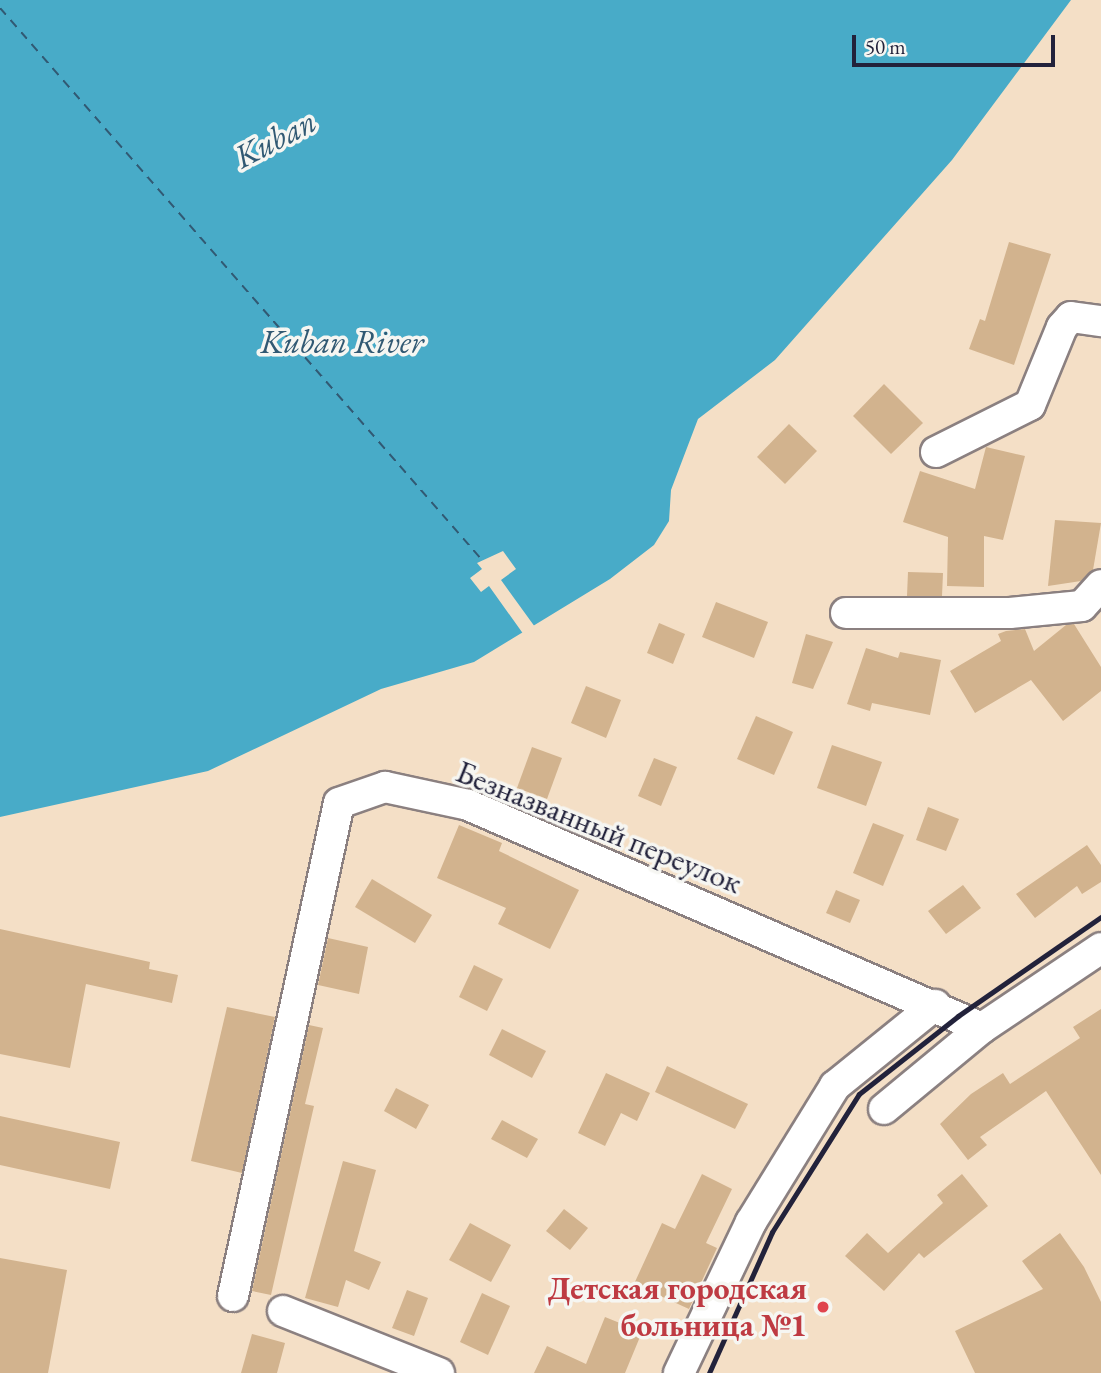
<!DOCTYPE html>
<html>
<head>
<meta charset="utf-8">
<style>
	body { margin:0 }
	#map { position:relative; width:1101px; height:1373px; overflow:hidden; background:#f4dfc6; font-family:"EB Garamond",serif }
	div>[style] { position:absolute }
	.water>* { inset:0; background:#48abc8 }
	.pier>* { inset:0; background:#f4dfc6 }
	.ferry>* { height:2px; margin-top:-1px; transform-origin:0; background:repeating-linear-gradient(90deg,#315973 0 9px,transparent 0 16px) }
	.building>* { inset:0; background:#d2b38e }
	.roads { filter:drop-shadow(2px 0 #8b8080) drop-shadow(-2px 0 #8b8080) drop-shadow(0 2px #8b8080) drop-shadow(0 -2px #8b8080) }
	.minor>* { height:30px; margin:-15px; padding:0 15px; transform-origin:15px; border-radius:15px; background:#fff }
	.rail>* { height:5px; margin:-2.5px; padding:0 2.5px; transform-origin:2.5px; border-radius:2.5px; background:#22223b }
	.dots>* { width:19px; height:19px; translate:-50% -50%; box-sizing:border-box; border:4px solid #f6f6f2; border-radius:50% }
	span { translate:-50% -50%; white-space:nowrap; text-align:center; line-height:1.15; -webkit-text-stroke:7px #f6f6f2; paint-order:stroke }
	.street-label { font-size:32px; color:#22223b }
	.health-label { font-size:32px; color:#be3a42; font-weight:700 }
	.right { translate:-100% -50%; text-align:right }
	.water-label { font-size:33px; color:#315973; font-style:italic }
	.scale { position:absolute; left:852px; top:35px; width:203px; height:32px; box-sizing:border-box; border:4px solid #22223b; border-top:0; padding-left:9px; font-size:21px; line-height:24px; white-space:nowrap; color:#22223b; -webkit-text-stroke:5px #f6f6f2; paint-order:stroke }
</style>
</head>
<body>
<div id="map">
	<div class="water">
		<i style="clip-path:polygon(0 0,1071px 0,952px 160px,775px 360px,698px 419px,671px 490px,669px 521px,654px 545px,610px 579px,474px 662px,381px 689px,208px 771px,0 817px)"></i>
	</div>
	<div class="pier">
		<i style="clip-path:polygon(503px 551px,516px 569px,501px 580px,535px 627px,524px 635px,489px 586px,481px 592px,470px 578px,482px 569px,477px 563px)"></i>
	</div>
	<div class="ferry">
		<i style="left:0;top:8px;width:733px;rotate:48.87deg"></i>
	</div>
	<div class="building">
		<i style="clip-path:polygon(1009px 242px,1051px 254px,1014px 365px,969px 349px,980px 319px,985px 321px)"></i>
		<i style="clip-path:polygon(884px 384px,923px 423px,891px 454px,853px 416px)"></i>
		<i style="clip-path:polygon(789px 424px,817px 451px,785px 484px,757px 457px)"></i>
		<i style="clip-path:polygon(986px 447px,1025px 456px,1003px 540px,984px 536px,984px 587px,947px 586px,948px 537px,903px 522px,920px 471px,975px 489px)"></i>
		<i style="clip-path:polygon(1055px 520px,1101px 523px,1093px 570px,1081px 581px,1048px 586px)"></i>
		<i style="clip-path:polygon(908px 572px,943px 573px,942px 596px,907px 596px)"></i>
		<i style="clip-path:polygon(716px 602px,768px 622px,754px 658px,702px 637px)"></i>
		<i style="clip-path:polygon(659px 623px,685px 634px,673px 664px,647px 653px)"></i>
		<i style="clip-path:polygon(1074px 624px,1101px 667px,1101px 691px,1063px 721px,1031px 680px,975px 713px,950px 671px,1001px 641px,998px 634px,1006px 631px,1025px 629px,1034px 651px,1066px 625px)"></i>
		<i style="clip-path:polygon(806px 634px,833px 642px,813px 689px,792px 683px)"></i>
		<i style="clip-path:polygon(866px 648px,898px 658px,900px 652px,941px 660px,930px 715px,872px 703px,870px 711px,847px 704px)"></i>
		<i style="clip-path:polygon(586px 686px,621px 700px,606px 738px,571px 723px)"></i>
		<i style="clip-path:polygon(756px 716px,793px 732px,774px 775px,737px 759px)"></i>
		<i style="clip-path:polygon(832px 745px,882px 762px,866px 806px,817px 788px)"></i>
		<i style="clip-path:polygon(532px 747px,562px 758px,547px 799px,517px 788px)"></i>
		<i style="clip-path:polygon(654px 758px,677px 767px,661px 806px,638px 796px)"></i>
		<i style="clip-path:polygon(928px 807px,959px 819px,946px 851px,916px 840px)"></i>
		<i style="clip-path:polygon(873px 823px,904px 835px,883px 886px,853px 873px)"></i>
		<i style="clip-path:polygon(459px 825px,502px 843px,499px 851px,579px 890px,550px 949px,498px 924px,506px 908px,437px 878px)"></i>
		<i style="clip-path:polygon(1087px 845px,1101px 865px,1101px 882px,1082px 894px,1077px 886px,1035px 918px,1016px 894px)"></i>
		<i style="clip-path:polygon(372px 879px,432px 915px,415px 943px,355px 907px)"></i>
		<i style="clip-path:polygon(963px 885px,981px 908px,946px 934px,928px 911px)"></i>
		<i style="clip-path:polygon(836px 890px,860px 900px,850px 923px,826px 913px)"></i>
		<i style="clip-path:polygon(0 929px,150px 962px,149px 969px,178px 975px,172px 1003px,86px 984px,70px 1068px,0 1054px)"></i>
		<i style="clip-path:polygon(328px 938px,368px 947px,359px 994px,318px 985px)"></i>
		<i style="clip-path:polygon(474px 965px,503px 979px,487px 1011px,459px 997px)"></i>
		<i style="clip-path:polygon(227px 1007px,275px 1017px,242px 1173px,191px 1161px)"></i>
		<i style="clip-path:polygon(1101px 1009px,1101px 1175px,1046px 1091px,980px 1137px,987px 1145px,968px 1160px,940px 1124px,971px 1094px,1003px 1073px,1010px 1084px,1080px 1038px,1073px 1027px)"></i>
		<i style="clip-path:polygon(309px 1025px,323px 1028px,305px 1104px,314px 1106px,271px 1295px,252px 1291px)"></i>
		<i style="clip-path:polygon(502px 1029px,546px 1051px,532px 1078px,489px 1055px)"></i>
		<i style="clip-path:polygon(667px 1066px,748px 1104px,735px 1129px,655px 1092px)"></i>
		<i style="clip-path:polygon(606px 1073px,650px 1093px,637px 1121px,621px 1113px,605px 1146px,578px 1133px)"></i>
		<i style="clip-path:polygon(396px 1088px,429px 1105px,416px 1129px,384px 1111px)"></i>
		<i style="clip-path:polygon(0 1116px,120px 1142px,110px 1189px,0 1165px)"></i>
		<i style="clip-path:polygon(502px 1120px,538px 1139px,527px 1158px,491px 1139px)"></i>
		<i style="clip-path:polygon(343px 1161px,376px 1170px,354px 1251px,381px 1262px,369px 1290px,346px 1280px,338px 1307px,305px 1298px)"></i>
		<i style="clip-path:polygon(702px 1174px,732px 1189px,706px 1243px,717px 1248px,689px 1309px,634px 1284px,662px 1223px,675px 1229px)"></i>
		<i style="clip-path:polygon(962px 1174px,988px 1206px,924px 1258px,919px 1253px,884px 1291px,845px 1256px,867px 1233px,888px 1253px,943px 1203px,937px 1195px)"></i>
		<i style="clip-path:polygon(564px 1209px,588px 1228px,570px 1250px,546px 1231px)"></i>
		<i style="clip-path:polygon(470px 1223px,511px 1245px,491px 1282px,449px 1260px)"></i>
		<i style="clip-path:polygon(1060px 1233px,1084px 1267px,1101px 1302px,1101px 1373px,975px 1373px,955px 1331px,1043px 1289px,1022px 1261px)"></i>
		<i style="clip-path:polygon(0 1258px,67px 1270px,48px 1373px,0 1373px)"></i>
		<i style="clip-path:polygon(407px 1290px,428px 1298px,414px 1336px,392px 1328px)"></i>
		<i style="clip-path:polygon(482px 1293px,510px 1306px,488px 1355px,460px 1342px)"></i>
		<i style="clip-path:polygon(605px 1317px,642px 1332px,625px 1373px,534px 1373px,547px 1346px,586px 1364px)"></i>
		<i style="clip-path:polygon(252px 1334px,285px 1343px,277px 1373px,241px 1373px)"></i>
	</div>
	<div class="roads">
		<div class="minor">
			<i style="left:936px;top:452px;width:105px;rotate:-26.6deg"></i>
			<i style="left:1030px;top:405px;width:84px;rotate:-67.7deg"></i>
			<i style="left:1062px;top:327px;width:13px;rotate:-48deg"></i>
			<i style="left:1071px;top:317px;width:30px;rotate:8deg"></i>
			<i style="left:846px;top:613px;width:164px"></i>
			<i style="left:1010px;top:613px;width:72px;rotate:-5.6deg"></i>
			<i style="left:1082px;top:606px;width:28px;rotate:-48deg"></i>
			<i style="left:884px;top:1109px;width:127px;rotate:-39.6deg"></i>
			<i style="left:982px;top:1028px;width:143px;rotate:-33.9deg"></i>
			<i style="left:233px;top:1296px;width:504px;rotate:-77.87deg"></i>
			<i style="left:339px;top:803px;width:49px;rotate:-19.2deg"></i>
			<i style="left:385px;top:787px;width:85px;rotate:12.2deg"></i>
			<i style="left:468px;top:805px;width:560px;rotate:23.45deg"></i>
			<i style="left:283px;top:1311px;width:168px;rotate:21.7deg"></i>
			<i style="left:679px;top:1373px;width:167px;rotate:-64.5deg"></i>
			<i style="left:751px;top:1222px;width:160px;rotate:-58.3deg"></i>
			<i style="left:835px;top:1086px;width:129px;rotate:-39deg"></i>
		</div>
	</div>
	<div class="rail">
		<i style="left:709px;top:1373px;width:154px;rotate:-65.9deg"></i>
		<i style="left:772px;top:1232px;width:163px;rotate:-57.8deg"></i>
		<i style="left:859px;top:1094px;width:126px;rotate:-38.2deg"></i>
		<i style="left:958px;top:1016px;width:174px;rotate:-34.7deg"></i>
	</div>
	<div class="dots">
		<i style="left:823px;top:1307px;background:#e0444e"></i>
	</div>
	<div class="street-label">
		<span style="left:599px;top:827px;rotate:22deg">Безназванный переулок</span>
	</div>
	<div class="health-label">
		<span class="right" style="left:807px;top:1307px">Детская городская<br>больница №1</span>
	</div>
	<div class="water-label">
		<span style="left:275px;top:139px;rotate:-28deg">Kuban</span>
		<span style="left:342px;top:342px">Kuban River</span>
	</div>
	<div class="scale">50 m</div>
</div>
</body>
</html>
